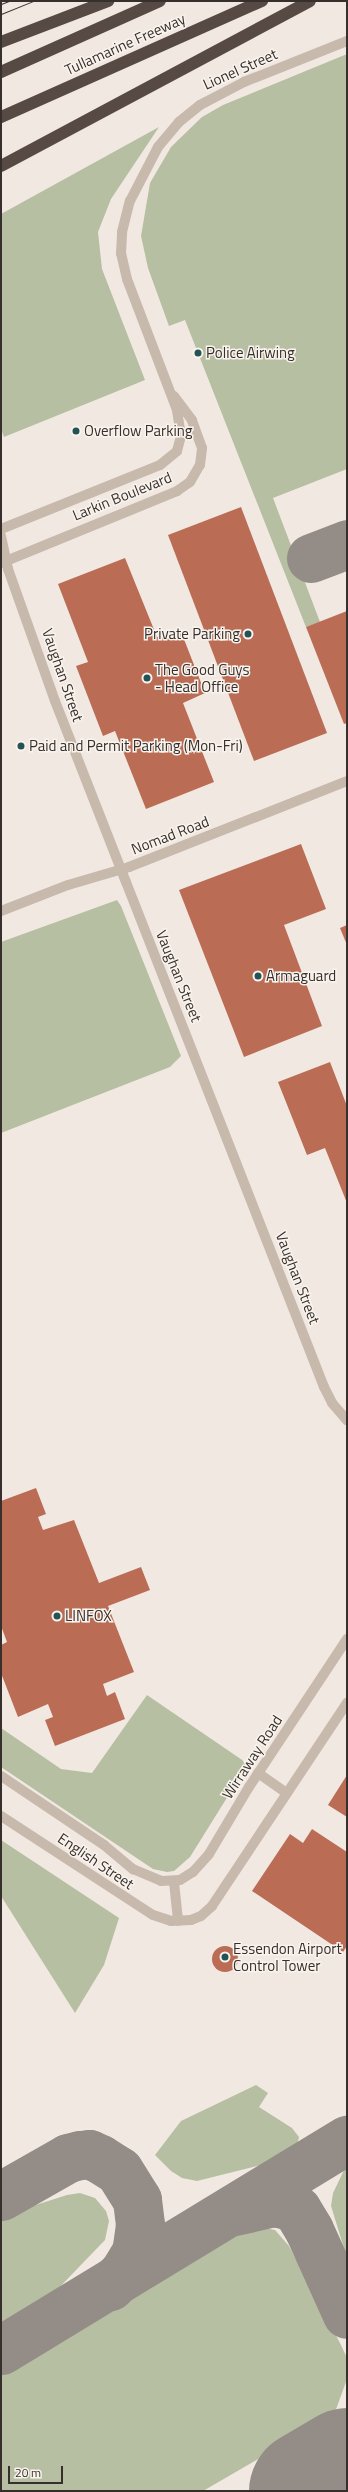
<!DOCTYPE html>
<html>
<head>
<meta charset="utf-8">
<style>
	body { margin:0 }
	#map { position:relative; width:348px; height:2492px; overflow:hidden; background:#f1e9e1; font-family:"Titillium Web",sans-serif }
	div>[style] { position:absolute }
	.green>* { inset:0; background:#b6bfa2 }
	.taxiway>* { height:49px; margin:-24.5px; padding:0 24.5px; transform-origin:24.5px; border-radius:24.5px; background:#948c86 }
	.runway>* { height:123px; margin:-61.5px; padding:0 61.5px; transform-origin:61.5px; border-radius:61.5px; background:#948c86 }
	.building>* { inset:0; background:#ba6c55 }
	.round { border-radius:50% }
	.minor>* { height:10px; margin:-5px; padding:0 5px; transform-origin:5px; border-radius:5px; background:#c8b9ad }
	.highway>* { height:12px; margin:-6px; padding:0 6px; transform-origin:6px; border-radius:6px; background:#574943 }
	.tram>* { height:1px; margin:-0.5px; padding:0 0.5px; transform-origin:0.5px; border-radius:0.5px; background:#372f2b }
	.dots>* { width:11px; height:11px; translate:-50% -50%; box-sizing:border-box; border:2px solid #f9f3ed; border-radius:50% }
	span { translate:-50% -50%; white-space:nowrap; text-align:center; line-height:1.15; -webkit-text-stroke:3px #f9f3ed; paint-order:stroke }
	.street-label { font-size:15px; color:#372f2b }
	.poi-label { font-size:15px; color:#372f2b }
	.left { translate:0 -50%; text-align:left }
	.right { translate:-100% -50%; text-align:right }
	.frame { position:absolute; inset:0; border:2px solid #372f2b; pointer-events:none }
	.scale { position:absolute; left:8px; top:2466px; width:55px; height:18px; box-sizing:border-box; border:2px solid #372f2b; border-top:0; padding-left:5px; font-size:12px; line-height:14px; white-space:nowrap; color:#372f2b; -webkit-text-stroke:3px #f9f3ed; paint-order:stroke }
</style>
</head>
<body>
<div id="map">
	<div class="green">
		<i style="clip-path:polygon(347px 54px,347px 469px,273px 498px,320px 622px,306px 627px,185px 320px,169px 326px,148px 268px,141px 236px,150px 183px,171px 147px,202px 117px,223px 105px)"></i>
		<i style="clip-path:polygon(159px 127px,111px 199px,98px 232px,102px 269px,145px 380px,4px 437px,1px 429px,1px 214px)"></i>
		<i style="clip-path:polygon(117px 900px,121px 906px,181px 1056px,170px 1067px,1px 1133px,1px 942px)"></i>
		<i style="clip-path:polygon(147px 1695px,248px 1764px,190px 1857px,174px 1871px,167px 1872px,153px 1869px,1px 1767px,1px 1728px,61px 1769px,92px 1773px)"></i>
		<i style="clip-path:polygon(1px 1840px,119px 1918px,104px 1965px,75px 2013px,1px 1896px)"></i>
		<i style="clip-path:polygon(256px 2085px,268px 2093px,259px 2107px,292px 2128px,299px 2137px,297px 2145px,292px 2150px,265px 2164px,197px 2181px,182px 2178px,171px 2171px,155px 2155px,181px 2121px)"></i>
		<i style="clip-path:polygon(347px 2164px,347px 2258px,331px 2206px,333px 2193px)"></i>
		<i style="clip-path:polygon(80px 2193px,95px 2198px,106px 2211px,109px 2221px,105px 2240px,53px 2294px,1px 2327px,1px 2221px,17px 2211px,67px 2195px)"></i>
		<i style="clip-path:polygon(250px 2225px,275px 2230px,289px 2246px,341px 2345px,347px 2358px,347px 2379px,334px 2415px,203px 2491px,1px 2491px,1px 2364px,218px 2232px)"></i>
	</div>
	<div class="taxiway">
		<i style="left:311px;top:558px;width:39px;rotate:-21deg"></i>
		<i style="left:1px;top:2196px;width:77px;rotate:-29.6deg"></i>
		<i style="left:68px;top:2158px;width:12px;rotate:-14deg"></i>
		<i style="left:80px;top:2155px;width:9px;rotate:-6deg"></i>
		<i style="left:89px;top:2154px;width:12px;rotate:24deg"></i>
		<i style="left:100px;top:2159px;width:22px;rotate:32deg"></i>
		<i style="left:119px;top:2171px;width:34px;rotate:58deg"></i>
		<i style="left:137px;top:2200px;width:25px;rotate:83deg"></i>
		<i style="left:140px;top:2225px;width:27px;rotate:98deg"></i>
		<i style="left:136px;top:2252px;width:23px;rotate:121deg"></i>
		<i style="left:124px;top:2272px;width:20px;rotate:135deg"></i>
		<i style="left:235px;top:2211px;width:39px;rotate:-13deg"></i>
		<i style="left:273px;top:2202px;width:15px;rotate:11deg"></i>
		<i style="left:288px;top:2205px;width:10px;rotate:29deg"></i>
		<i style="left:297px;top:2210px;width:23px;rotate:59deg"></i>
		<i style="left:309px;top:2230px;width:92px;rotate:65.7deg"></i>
		<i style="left:1px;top:2350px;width:405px;rotate:-31.3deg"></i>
	</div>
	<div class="runway">
		<i style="left:310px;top:2491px;width:43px;rotate:-30.7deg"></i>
	</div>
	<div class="building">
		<i style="clip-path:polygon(241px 507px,327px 733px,254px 761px,168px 535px)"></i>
		<i style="clip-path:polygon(125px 558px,157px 637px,180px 629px,205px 693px,183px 703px,214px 782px,146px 809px,115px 731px,103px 736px,76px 666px,88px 662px,58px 584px)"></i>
		<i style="clip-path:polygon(347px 611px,347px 723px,344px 724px,306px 627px)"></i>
		<i style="clip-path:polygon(301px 844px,326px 909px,284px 925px,322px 1026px,244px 1057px,179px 890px)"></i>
		<i style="clip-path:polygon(347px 925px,347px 945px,340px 928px)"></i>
		<i style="clip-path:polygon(330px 1062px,347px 1106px,347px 1203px,325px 1148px,307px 1155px,278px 1082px)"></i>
		<i style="clip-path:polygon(36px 1488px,46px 1514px,38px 1517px,43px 1530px,74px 1520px,99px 1583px,141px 1567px,150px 1590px,108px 1606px,134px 1672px,103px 1684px,107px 1696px,115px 1692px,125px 1719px,55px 1746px,45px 1720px,53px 1717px,48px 1704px,18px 1717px,1px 1673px,1px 1645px,7px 1642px,1px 1626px,1px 1501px)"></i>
		<i style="clip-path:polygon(347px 1775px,347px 1817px,328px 1805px)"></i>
		<i style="clip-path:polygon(312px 1829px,347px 1852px,347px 1946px,343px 1952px,252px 1891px,290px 1834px,303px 1843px)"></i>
		<i class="round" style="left:212px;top:1946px;width:26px;height:26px"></i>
	</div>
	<div class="minor">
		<i style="left:1px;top:529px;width:171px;rotate:-21.9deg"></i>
		<i style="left:160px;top:465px;width:22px;rotate:-39deg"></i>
		<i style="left:177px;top:451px;width:16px;rotate:-75deg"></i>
		<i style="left:181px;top:436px;width:26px;rotate:-99deg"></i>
		<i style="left:177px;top:410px;width:140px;rotate:-110.9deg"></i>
		<i style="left:127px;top:279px;width:26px;rotate:-103deg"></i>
		<i style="left:121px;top:254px;width:22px;rotate:-87deg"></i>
		<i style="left:122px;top:232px;width:32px;rotate:-76deg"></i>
		<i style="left:130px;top:201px;width:61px;rotate:-62.6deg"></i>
		<i style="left:158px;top:147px;width:33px;rotate:-50deg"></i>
		<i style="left:179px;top:122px;width:27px;rotate:-39deg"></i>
		<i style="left:200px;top:105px;width:50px;rotate:-27.6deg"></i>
		<i style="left:244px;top:82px;width:111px;rotate:-21.7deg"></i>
		<i style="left:1px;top:536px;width:34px;rotate:78deg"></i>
		<i style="left:8px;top:569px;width:140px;rotate:70.4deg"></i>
		<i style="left:55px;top:701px;width:194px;rotate:68.6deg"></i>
		<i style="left:126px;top:882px;width:542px;rotate:68.59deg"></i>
		<i style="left:324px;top:1387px;width:18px;rotate:63deg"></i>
		<i style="left:332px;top:1403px;width:23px;rotate:49deg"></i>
		<i style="left:1px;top:563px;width:190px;rotate:-22.2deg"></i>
		<i style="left:177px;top:491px;width:16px;rotate:-35deg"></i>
		<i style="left:190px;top:482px;width:20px;rotate:-60deg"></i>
		<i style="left:200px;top:465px;width:17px;rotate:-83deg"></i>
		<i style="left:202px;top:448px;width:30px;rotate:-110deg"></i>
		<i style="left:192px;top:420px;width:30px;rotate:-127deg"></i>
		<i style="left:1px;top:911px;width:72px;rotate:-21.2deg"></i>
		<i style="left:68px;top:885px;width:64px;rotate:-16.4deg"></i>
		<i style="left:129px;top:867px;width:234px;rotate:-21.5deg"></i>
		<i style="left:258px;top:1773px;width:35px;rotate:35deg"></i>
		<i style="left:1px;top:1776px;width:124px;rotate:33.8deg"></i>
		<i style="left:104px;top:1845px;width:38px;rotate:40deg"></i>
		<i style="left:133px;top:1869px;width:30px;rotate:23deg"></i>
		<i style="left:161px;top:1881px;width:19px;rotate:-3deg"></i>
		<i style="left:180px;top:1880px;width:15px;rotate:-32deg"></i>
		<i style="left:193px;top:1872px;width:24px;rotate:-48deg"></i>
		<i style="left:209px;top:1854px;width:78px;rotate:-59.2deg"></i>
		<i style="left:249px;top:1787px;width:178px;rotate:-56.5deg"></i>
		<i style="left:1px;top:1816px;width:181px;rotate:33.1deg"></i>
		<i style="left:153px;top:1915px;width:19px;rotate:18deg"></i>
		<i style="left:171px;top:1921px;width:20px;rotate:-3deg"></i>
		<i style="left:191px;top:1920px;width:11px;rotate:-22deg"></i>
		<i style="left:201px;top:1916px;width:15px;rotate:-42deg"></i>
		<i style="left:212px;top:1906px;width:244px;rotate:-56.4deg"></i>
		<i style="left:174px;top:1882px;width:39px;rotate:84deg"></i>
	</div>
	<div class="highway">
		<i style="left:1px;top:42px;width:115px;rotate:-21deg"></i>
		<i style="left:1px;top:72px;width:174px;rotate:-24.1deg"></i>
		<i style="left:1px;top:117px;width:286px;rotate:-24deg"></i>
		<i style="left:1px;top:166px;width:350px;rotate:-28.1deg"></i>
	</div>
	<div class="tram">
		<i style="left:1px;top:4px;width:9px;rotate:-21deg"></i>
		<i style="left:1px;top:14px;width:35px;rotate:-22deg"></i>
	</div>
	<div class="dots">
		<i style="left:198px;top:353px;background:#245355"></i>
		<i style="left:76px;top:431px;background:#245355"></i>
		<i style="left:248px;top:634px;background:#245355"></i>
		<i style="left:147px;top:678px;background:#245355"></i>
		<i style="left:21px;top:746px;background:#245355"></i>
		<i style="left:258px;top:976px;background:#245355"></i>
		<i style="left:57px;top:1616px;background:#245355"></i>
		<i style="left:225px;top:1957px;background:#245355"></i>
	</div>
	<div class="street-label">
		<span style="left:125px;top:44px;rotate:-24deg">Tullamarine Freeway</span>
		<span style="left:240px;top:69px;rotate:-24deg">Lionel Street</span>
		<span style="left:122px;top:496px;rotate:-22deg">Larkin Boulevard</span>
		<span style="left:63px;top:675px;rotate:71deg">Vaughan Street</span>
		<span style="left:170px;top:835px;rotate:-21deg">Nomad Road</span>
		<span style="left:179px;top:976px;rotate:68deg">Vaughan Street</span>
		<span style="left:298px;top:1278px;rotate:69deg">Vaughan Street</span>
		<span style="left:252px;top:1757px;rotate:-57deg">Wirraway Road</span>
		<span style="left:96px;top:1861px;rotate:34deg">English Street</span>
	</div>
	<div class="poi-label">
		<span class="left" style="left:206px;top:353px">Police Airwing</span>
		<span class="left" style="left:84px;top:431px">Overflow Parking</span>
		<span class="right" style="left:240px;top:634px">Private Parking</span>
		<span class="left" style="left:155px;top:678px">The Good Guys<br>- Head Office</span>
		<span class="left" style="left:29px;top:746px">Paid and Permit Parking (Mon-Fri)</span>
		<span class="left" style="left:266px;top:976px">Armaguard</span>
		<span class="left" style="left:65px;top:1616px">LINFOX</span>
		<span class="left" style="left:233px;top:1957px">Essendon Airport<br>Control Tower</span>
	</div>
	<div class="frame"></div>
	<div class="scale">20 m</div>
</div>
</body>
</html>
